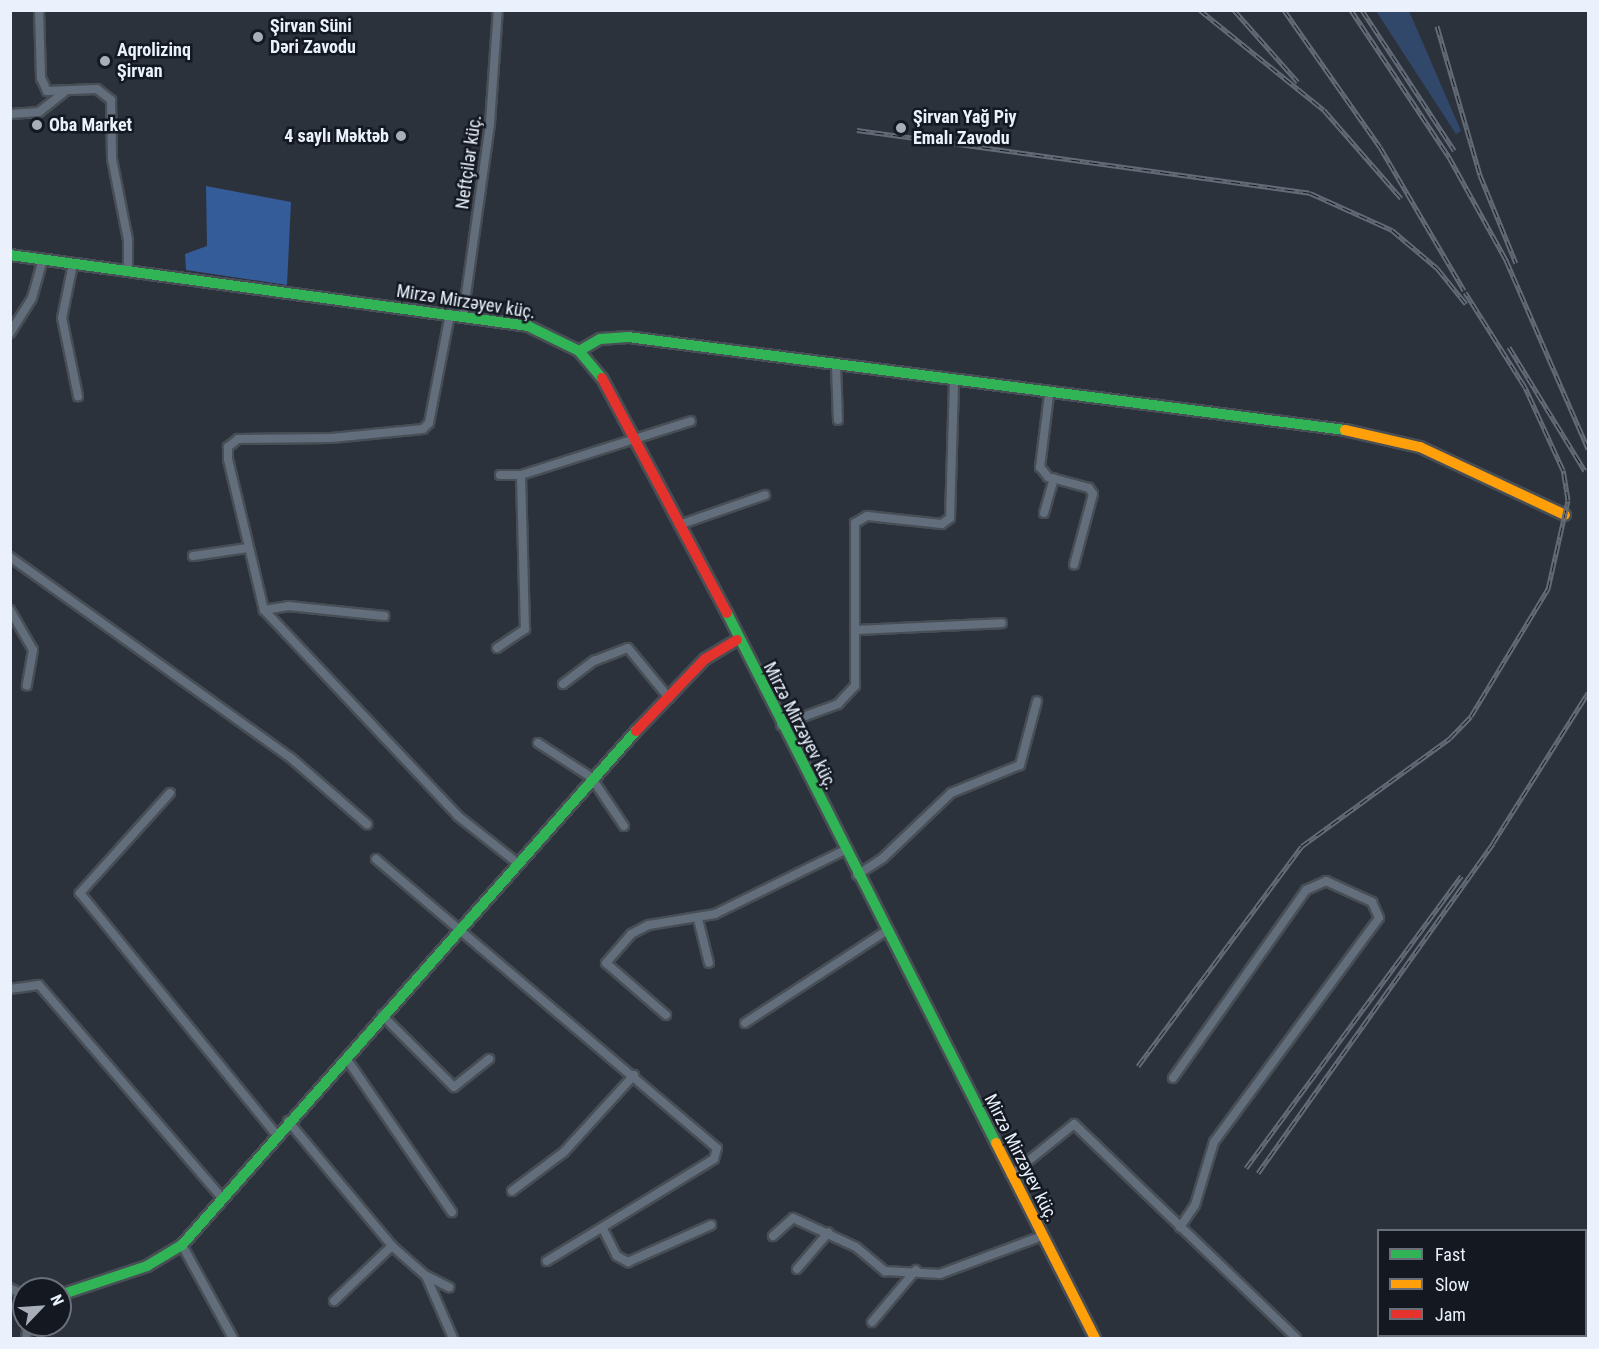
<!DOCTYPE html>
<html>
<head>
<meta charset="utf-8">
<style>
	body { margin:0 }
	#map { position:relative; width:1599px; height:1349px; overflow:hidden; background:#2c323c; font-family:"Roboto Condensed",sans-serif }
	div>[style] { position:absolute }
	.green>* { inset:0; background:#31486b }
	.forest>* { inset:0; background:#345c99 }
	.roads { filter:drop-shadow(2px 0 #484e55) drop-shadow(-2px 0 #484e55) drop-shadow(0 2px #484e55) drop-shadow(0 -2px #484e55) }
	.street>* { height:8px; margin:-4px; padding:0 4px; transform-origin:4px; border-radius:4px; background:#636e7d }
	.fast>* { height:10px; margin:-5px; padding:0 5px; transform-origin:5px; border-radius:5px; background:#30b455 }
	.slow>* { height:10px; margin:-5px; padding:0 5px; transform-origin:5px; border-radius:5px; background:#ff9f0a }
	.jam>* { height:10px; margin:-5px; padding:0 5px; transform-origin:5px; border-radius:5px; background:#e5322d }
	.rail>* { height:5px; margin-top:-2.5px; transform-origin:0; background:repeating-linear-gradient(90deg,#141921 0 9px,#636b77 0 18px); box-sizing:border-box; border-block:2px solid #636b77 }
	.dots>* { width:16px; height:16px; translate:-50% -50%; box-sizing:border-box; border:3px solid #141921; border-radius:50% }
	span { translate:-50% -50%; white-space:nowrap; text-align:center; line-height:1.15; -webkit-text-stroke:5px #141921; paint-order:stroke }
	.poi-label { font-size:18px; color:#eaf1fd; font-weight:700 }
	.left { translate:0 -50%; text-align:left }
	.right { translate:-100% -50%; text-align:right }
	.street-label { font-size:18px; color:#eaf1fd }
	.frame { position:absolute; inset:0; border:12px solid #eaf1fd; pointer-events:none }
	.legend { position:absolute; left:1377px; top:1229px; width:210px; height:108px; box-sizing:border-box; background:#141921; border:2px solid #6a6f79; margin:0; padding:8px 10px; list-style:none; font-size:18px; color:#eaf1fd }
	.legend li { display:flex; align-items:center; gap:12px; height:30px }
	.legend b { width:30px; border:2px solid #6a6f79 }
	.north { position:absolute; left:12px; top:1277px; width:60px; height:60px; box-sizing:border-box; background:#141921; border:2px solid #6a6f79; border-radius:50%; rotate:65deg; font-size:16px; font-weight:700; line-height:24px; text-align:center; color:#eaf1fd }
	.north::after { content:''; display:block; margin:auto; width:21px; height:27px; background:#a8aeb9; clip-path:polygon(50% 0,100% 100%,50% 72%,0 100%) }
</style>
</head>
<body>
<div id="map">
	<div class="green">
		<i style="clip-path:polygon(1376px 11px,1409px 11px,1461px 131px,1456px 134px)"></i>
	</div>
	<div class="forest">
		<i style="clip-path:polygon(206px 186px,291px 202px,287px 285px,186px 270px,185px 254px,207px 246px)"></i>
	</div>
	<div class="roads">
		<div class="street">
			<i style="left:39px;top:10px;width:68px;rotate:88.3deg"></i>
			<i style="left:41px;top:78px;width:14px;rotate:65deg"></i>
			<i style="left:47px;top:91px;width:50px;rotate:-2.3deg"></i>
			<i style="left:97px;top:89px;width:18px;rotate:38deg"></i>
			<i style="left:111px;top:100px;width:59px;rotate:89deg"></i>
			<i style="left:112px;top:159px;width:83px;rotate:78.8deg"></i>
			<i style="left:128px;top:240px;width:32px;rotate:90deg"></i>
			<i style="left:10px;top:114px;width:29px;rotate:-4deg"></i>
			<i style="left:39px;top:112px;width:31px;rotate:-38deg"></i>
			<i style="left:73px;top:264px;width:55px;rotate:101.5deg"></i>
			<i style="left:62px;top:318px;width:80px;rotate:78.4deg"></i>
			<i style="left:450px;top:314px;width:111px;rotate:100.9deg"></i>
			<i style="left:429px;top:423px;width:8px;rotate:135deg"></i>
			<i style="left:423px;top:429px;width:92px;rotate:174.4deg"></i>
			<i style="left:331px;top:438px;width:93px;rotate:179.4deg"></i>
			<i style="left:238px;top:439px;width:13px;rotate:141deg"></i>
			<i style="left:228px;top:447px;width:12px;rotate:90deg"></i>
			<i style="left:228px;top:459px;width:155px;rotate:76.6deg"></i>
			<i style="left:264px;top:610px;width:283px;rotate:46.7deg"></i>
			<i style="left:458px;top:816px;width:74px;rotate:38.4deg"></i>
			<i style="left:463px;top:316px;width:195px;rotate:-82deg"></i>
			<i style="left:490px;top:123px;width:113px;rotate:-86deg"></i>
			<i style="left:10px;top:333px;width:41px;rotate:-57.8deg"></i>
			<i style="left:32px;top:298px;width:41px;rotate:-74.2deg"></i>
			<i style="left:836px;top:366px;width:54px;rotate:87.9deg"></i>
			<i style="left:1049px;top:395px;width:73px;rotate:97.1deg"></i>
			<i style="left:1040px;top:467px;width:13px;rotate:51deg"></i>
			<i style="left:1048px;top:477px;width:42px;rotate:15deg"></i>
			<i style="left:1089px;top:488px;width:7px;rotate:56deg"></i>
			<i style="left:1093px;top:494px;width:73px;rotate:105deg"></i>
			<i style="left:500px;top:475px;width:21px"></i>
			<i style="left:1044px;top:513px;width:36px;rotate:-74deg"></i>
			<i style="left:679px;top:525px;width:91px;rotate:-19.2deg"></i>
			<i style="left:193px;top:556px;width:55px;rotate:-8.4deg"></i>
			<i style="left:10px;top:557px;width:345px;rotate:35.6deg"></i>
			<i style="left:291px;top:758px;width:101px;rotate:41deg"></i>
			<i style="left:10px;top:610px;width:46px;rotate:60.1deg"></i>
			<i style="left:33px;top:650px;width:36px;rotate:100deg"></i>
			<i style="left:264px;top:610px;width:24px;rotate:-9deg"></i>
			<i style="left:288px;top:606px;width:97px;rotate:5.9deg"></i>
			<i style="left:855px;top:630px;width:147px;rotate:-2.7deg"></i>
			<i style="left:497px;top:648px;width:34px;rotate:-34deg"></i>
			<i style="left:525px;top:629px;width:154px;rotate:-91.5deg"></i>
			<i style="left:521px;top:475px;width:178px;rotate:-17.6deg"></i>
			<i style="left:563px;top:684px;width:39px;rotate:-37deg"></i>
			<i style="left:594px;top:661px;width:36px;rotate:-21deg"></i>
			<i style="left:628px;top:648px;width:65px;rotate:50.6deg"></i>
			<i style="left:781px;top:725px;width:61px;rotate:-20.2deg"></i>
			<i style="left:838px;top:704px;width:25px;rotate:-47deg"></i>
			<i style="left:855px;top:686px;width:163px;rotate:-90deg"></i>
			<i style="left:855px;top:523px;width:14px;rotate:-30deg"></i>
			<i style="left:867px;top:516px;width:75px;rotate:6.1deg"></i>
			<i style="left:942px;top:524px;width:10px;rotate:-37deg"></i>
			<i style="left:950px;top:518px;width:136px;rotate:-88.3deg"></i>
			<i style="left:538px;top:743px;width:63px;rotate:32.7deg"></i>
			<i style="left:591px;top:777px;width:59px;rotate:56deg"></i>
			<i style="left:170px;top:793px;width:135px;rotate:132deg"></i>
			<i style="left:80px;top:893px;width:311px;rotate:50.9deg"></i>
			<i style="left:376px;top:859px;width:447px;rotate:40.3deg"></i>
			<i style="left:717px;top:1148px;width:11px;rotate:105deg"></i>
			<i style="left:714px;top:1159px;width:196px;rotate:148.6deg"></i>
			<i style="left:857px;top:875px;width:31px;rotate:-33deg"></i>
			<i style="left:883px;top:858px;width:94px;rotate:-43.7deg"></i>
			<i style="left:951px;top:793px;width:74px;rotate:-22.1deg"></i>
			<i style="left:1020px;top:765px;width:66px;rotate:-75.1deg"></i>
			<i style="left:698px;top:919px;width:45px;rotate:76deg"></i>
			<i style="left:10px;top:989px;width:29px;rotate:-8deg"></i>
			<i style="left:39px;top:985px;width:282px;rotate:49.3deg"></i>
			<i style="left:382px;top:1015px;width:102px;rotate:45deg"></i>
			<i style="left:454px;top:1087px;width:45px;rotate:-38.7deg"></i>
			<i style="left:666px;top:1015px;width:79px;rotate:-139.1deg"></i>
			<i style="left:606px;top:963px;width:38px;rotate:-49deg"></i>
			<i style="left:631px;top:934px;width:20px;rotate:-27deg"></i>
			<i style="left:649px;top:925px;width:67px;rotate:-9.5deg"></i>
			<i style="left:715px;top:914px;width:145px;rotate:-26.2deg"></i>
			<i style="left:745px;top:1023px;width:168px;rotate:-33.1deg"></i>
			<i style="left:346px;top:1058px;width:187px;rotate:55.5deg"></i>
			<i style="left:1173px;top:1078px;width:230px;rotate:-54.7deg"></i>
			<i style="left:1306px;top:890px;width:22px;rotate:-24deg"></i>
			<i style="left:1326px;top:881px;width:51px;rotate:24.5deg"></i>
			<i style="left:1372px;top:902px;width:17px;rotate:66deg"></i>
			<i style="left:1379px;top:918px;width:278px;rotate:126.4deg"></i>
			<i style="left:1214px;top:1142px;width:66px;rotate:106.8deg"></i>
			<i style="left:1195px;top:1205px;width:27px;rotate:124deg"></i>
			<i style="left:288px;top:1121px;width:163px;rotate:50.2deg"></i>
			<i style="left:392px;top:1246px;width:45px;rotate:41.4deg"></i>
			<i style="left:426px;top:1276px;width:68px;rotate:66.5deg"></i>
			<i style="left:1011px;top:1175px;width:81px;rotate:-39deg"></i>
			<i style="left:1074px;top:1124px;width:308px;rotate:43.9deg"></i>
			<i style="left:512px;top:1191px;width:65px;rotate:-36.9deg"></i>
			<i style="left:564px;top:1152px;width:104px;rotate:-47.7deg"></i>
			<i style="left:603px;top:1229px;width:30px;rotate:63deg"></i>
			<i style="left:617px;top:1256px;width:13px;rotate:29deg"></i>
			<i style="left:628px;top:1262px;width:91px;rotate:-24deg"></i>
			<i style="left:773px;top:1236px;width:27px;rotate:-42deg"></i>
			<i style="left:793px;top:1218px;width:69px;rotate:24.7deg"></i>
			<i style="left:856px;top:1247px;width:38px;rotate:40deg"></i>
			<i style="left:885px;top:1271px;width:55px;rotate:3.1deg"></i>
			<i style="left:940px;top:1274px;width:109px;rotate:-20.4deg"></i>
			<i style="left:182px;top:1245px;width:106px;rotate:61.3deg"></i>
			<i style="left:797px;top:1269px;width:48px;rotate:-49.3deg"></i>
			<i style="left:427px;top:1276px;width:25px;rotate:27deg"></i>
			<i style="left:10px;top:1288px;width:16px;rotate:27deg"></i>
			<i style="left:334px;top:1301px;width:80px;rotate:-43.5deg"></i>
			<i style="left:872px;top:1322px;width:68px;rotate:-49.8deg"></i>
			<i style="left:26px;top:1338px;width:13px;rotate:-81deg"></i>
		</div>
		<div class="fast">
			<i style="left:10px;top:255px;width:523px;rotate:7.8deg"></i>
			<i style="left:528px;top:326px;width:57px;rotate:26.1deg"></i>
			<i style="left:579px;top:351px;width:35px;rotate:50deg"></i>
			<i style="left:579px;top:351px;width:24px;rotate:-30deg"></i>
			<i style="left:600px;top:339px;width:28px;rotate:-4deg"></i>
			<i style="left:628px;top:337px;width:723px;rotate:7.39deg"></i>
			<i style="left:727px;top:613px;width:594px;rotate:63.09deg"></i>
			<i style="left:60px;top:1295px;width:92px;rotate:-18.4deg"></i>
			<i style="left:147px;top:1266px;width:41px;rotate:-31deg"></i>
			<i style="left:182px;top:1245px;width:686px;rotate:-48.55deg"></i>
		</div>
		<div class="slow">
			<i style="left:1345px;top:430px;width:77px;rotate:12.8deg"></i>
			<i style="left:1420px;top:447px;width:160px;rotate:25.1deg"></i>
			<i style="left:996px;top:1143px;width:219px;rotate:63.1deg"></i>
		</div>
		<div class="jam">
			<i style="left:602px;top:378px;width:266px;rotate:62deg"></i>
			<i style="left:636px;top:731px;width:100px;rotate:-46.2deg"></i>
			<i style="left:705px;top:659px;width:37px;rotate:-31deg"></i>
		</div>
	</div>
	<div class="rail">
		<i style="left:1200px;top:10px;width:159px;rotate:38.9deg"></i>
		<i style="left:1324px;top:110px;width:117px;rotate:48.8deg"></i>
		<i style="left:1234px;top:10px;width:96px;rotate:48.4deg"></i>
		<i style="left:1284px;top:10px;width:167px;rotate:55deg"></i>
		<i style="left:1380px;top:147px;width:166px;rotate:59.6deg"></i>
		<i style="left:1351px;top:10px;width:177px;rotate:56.3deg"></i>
		<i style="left:1449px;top:157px;width:118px;rotate:61deg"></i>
		<i style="left:1506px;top:260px;width:206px;rotate:66.5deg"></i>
		<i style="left:1362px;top:10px;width:168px;rotate:56.7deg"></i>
		<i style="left:1437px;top:26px;width:155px;rotate:73.9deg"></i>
		<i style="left:1480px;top:175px;width:95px;rotate:67.8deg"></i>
		<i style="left:857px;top:130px;width:457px;rotate:7.9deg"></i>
		<i style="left:1310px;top:193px;width:90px;rotate:24.3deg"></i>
		<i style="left:1392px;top:230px;width:59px;rotate:40.2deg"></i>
		<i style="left:1437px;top:268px;width:46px;rotate:51.1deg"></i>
		<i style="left:1509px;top:347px;width:145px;rotate:58.5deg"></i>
		<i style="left:1138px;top:1066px;width:274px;rotate:-53.3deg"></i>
		<i style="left:1302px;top:846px;width:183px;rotate:-36.1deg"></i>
		<i style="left:1450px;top:738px;width:30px;rotate:-46deg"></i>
		<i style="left:1471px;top:716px;width:149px;rotate:-58.8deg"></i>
		<i style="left:1548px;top:589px;width:91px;rotate:-77.3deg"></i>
		<i style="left:1568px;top:500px;width:30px;rotate:-99deg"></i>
		<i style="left:1563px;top:470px;width:91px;rotate:-114.6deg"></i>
		<i style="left:1525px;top:387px;width:112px;rotate:-122.3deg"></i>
		<i style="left:1246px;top:1168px;width:363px;rotate:-53.6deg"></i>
		<i style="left:1258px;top:1173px;width:405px;rotate:-54.5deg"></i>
		<i style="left:1493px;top:843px;width:178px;rotate:-57.7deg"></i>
	</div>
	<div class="dots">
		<i style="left:258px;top:37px;background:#a8aeb9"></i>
		<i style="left:105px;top:61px;background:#a8aeb9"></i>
		<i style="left:37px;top:125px;background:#a8aeb9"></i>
		<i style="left:901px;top:128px;background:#a8aeb9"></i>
		<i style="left:401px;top:136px;background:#a8aeb9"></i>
	</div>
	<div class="poi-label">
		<span class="left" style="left:270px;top:37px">Şirvan Süni<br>Dəri Zavodu</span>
		<span class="left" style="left:117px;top:61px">Aqrolizinq<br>Şirvan</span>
		<span class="left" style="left:913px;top:128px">Şirvan Yağ Piy<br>Emalı Zavodu</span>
		<span class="left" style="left:49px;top:125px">Oba Market</span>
		<span class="right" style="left:389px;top:136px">4 saylı Məktəb</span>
	</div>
	<div class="street-label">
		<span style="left:469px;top:162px;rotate:-82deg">Neftçilər küç.</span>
		<span style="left:466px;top:302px;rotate:9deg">Mirzə Mirzəyev küç.</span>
		<span style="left:800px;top:726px;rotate:63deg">Mirzə Mirzəyev küç.</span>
		<span style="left:1021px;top:1158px;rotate:63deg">Mirzə Mirzəyev küç.</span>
	</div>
	<div class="frame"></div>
	<ul class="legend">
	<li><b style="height:8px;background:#30b455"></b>Fast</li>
	<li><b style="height:8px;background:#ff9f0a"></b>Slow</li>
	<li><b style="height:8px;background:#e5322d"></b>Jam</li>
	</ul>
	<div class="north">N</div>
</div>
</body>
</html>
